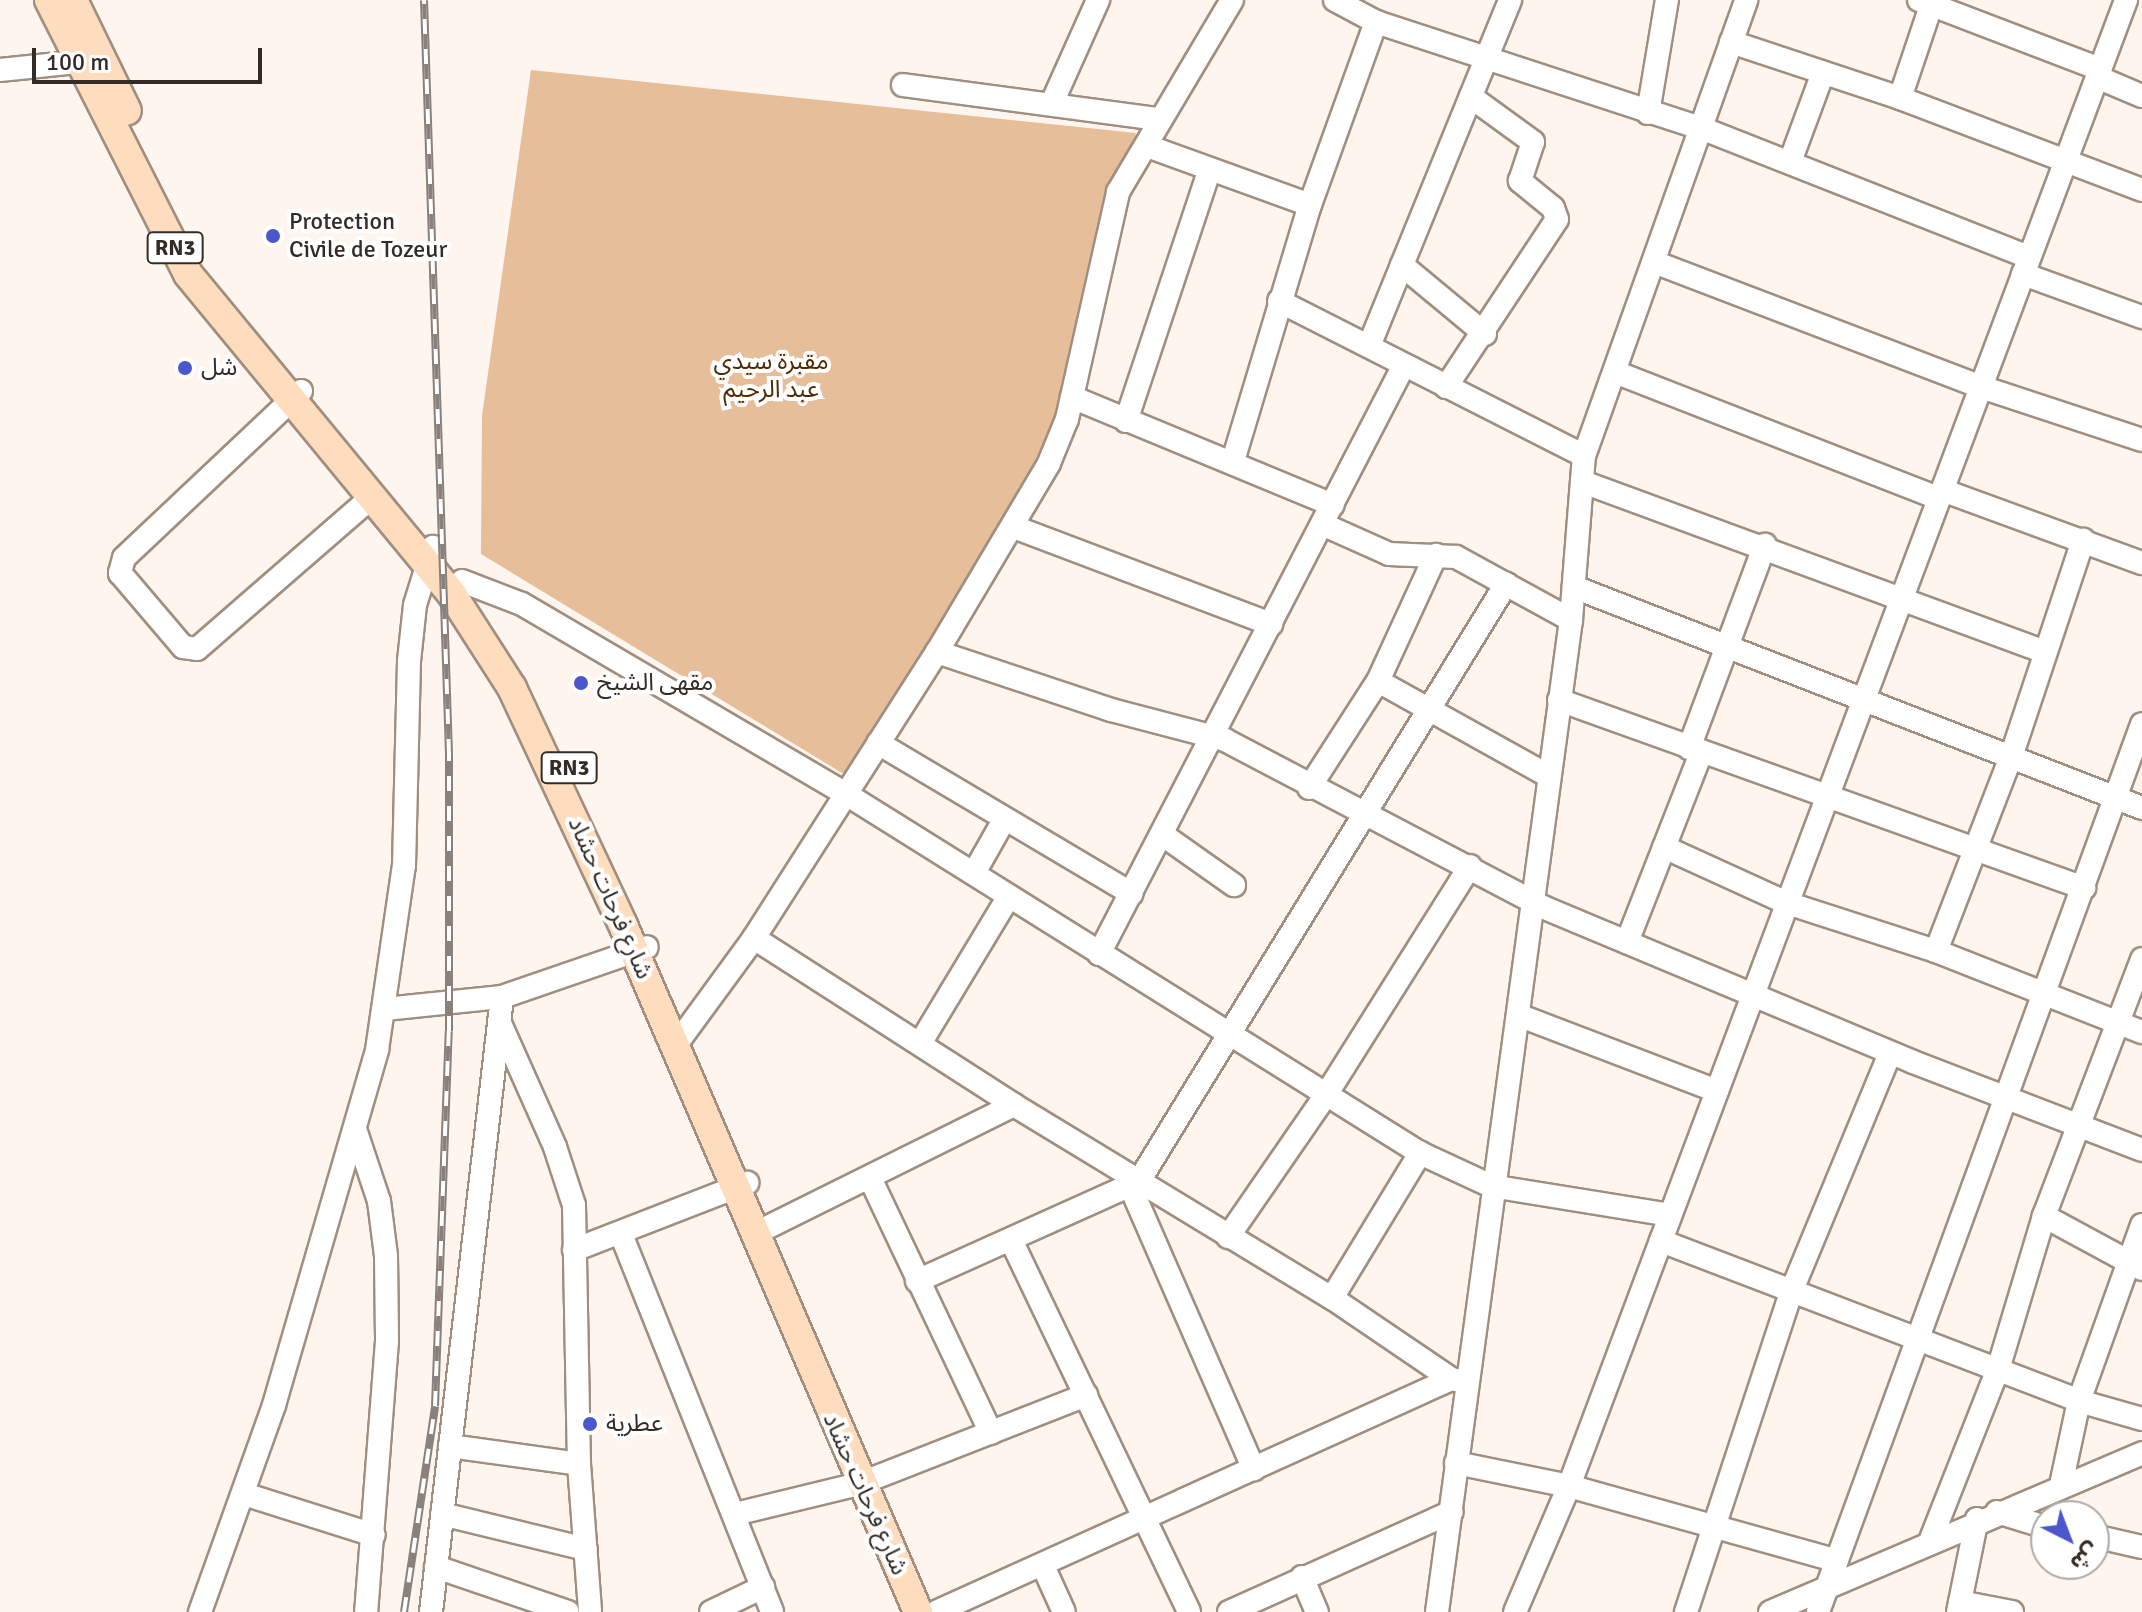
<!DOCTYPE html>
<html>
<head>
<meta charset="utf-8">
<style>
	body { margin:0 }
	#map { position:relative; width:2142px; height:1612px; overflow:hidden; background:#fdf5ee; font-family:Signika,"Noto Sans Arabic",sans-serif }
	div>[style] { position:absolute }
	.green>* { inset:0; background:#e6be9a }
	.roads { filter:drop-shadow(2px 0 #a08f80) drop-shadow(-2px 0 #a08f80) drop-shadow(0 2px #a08f80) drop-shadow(0 -2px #a08f80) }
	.minor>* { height:22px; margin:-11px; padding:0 11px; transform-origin:11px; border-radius:11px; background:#fff }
	.major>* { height:28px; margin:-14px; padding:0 14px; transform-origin:14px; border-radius:14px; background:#feddbe }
	.rail>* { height:8px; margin-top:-4px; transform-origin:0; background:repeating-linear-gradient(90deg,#fff 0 15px,#89817b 0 30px); box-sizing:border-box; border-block:2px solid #89817b }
	.dots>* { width:22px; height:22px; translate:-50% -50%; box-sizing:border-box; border:4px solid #fff; border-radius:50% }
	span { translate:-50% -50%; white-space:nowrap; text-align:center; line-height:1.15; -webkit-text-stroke:8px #fff; paint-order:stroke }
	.shield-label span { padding:2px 6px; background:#fff; border:2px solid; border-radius:6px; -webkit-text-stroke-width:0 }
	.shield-label { font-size:22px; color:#332c26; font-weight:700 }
	.poi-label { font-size:24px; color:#332c26 }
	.left { translate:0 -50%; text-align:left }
	.park-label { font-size:24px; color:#4d2b03 }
	.street-label { font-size:24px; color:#332c26 }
	.north { position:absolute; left:2030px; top:1500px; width:80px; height:80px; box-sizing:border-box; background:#fff; border:2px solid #adaba8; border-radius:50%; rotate:138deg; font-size:22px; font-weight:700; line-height:32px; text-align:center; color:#332c26 }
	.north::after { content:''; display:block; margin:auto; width:28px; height:36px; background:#4c57cc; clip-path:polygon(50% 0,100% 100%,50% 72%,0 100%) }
	.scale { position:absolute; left:32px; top:48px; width:230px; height:36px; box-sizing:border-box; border:4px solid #332c26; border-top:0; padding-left:10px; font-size:24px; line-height:28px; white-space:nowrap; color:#332c26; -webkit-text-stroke:6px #fff; paint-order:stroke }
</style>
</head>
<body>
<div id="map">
	<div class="green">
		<i style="clip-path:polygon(531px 70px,1136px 133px,1060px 443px,859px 771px,842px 773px,481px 554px,482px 416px)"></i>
	</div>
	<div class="roads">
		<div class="minor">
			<i style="left:1335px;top:0;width:47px;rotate:28.2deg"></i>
			<i style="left:1376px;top:22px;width:342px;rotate:18.1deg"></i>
			<i style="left:1701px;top:128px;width:352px;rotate:21.5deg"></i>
			<i style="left:1919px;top:0;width:194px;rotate:20.9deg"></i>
			<i style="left:1731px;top:42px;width:178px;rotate:18.3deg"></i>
			<i style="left:1900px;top:98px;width:259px;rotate:20.8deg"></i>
			<i style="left:0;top:70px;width:97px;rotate:-5.9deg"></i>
			<i style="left:2097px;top:77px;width:49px;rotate:22.9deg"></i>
			<i style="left:903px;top:85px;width:256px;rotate:7.6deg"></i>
			<i style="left:1900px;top:98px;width:103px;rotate:-71.4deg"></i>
			<i style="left:1052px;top:103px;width:113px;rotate:-65.9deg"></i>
			<i style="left:1648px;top:113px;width:115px;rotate:-80.5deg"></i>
			<i style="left:1147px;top:146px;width:173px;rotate:19.9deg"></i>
			<i style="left:1790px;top:162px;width:95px;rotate:-69.7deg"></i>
			<i style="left:1654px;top:262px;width:350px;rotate:20.9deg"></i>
			<i style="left:1981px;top:387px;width:169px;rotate:18.2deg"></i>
			<i style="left:2023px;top:274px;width:127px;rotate:19.9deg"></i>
			<i style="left:1279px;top:301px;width:342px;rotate:26.9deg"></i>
			<i style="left:1485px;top:334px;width:108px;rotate:-140.3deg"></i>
			<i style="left:1402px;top:265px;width:286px;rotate:-67.8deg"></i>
			<i style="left:1369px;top:346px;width:87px;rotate:-67.8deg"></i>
			<i style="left:1615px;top:372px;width:348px;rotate:21.3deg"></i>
			<i style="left:1446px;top:387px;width:201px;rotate:-56.5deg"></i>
			<i style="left:1557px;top:219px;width:12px;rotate:-110deg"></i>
			<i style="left:1553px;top:208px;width:43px;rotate:-140.7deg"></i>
			<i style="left:1520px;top:181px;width:41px;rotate:-71.6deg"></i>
			<i style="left:1533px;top:142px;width:77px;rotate:-144deg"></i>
			<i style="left:301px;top:391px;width:243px;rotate:136.7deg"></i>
			<i style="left:124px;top:558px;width:16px;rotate:105deg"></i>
			<i style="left:120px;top:573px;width:97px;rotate:49.6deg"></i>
			<i style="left:183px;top:647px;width:14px;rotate:8deg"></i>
			<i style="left:197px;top:649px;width:230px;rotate:-41deg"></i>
			<i style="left:1072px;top:397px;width:282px;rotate:22.5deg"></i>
			<i style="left:1126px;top:421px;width:262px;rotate:-71.6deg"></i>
			<i style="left:1233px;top:461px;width:267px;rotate:-73.3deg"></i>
			<i style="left:1310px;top:205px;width:195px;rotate:-70.2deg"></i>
			<i style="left:1583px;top:482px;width:492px;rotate:20.2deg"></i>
			<i style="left:1942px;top:490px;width:213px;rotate:20.1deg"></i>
			<i style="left:1322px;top:524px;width:73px;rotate:24.1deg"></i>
			<i style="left:1389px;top:554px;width:67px;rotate:2.6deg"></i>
			<i style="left:1456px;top:557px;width:131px;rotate:28.7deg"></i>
			<i style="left:1014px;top:527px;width:275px;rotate:20.7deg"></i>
			<i style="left:1574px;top:587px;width:609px;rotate:21.26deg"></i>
			<i style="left:453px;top:596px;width:17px;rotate:-59deg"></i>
			<i style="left:462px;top:581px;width:64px;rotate:21deg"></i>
			<i style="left:522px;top:604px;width:376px;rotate:30.4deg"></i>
			<i style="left:846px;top:794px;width:677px;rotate:32.02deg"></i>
			<i style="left:1420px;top:1153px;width:78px;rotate:24.9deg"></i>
			<i style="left:1491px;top:1186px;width:181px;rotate:9.2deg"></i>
			<i style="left:937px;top:652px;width:183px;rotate:18.4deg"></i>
			<i style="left:1111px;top:710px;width:118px;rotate:14.7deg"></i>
			<i style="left:1225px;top:740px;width:361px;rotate:27.7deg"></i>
			<i style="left:1545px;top:908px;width:399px;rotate:22.7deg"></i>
			<i style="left:1913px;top:1062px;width:245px;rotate:21deg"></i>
			<i style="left:1378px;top:681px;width:193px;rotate:29.1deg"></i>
			<i style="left:1559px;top:700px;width:558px;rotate:19.7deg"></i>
			<i style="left:878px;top:743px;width:295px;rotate:30.7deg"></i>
			<i style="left:1689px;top:748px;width:217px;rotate:-69.5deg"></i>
			<i style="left:1309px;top:788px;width:127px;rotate:-57.2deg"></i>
			<i style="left:1378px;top:681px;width:139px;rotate:-65.3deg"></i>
			<i style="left:1163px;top:835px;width:87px;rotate:35.2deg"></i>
			<i style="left:1664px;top:847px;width:135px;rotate:24.5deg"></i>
			<i style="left:1787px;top:903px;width:157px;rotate:17.9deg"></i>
			<i style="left:1936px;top:951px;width:221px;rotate:21.5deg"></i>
			<i style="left:974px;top:873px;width:61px;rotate:-60.5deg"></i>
			<i style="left:754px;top:938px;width:309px;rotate:32.7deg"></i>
			<i style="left:1014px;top:1105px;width:372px;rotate:31.3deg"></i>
			<i style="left:1332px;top:1298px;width:144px;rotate:34.2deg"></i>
			<i style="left:1451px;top:1379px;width:15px;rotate:11deg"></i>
			<i style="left:1627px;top:942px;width:203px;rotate:-68.6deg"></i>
			<i style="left:1936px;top:951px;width:208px;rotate:-68.9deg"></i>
			<i style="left:2011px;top:757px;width:229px;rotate:-71.6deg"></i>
			<i style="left:1099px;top:954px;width:663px;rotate:-62.62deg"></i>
			<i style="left:385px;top:1009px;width:118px;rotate:-5.9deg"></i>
			<i style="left:502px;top:997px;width:153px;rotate:-19deg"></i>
			<i style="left:1518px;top:1015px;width:213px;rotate:20.9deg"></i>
			<i style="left:499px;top:1021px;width:138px;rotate:66deg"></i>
			<i style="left:555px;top:1147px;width:61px;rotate:71.9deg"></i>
			<i style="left:574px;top:1205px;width:259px;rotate:88.9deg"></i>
			<i style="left:579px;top:1464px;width:148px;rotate:85.7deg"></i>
			<i style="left:921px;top:1042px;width:170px;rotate:-58.9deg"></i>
			<i style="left:675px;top:1046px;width:134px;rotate:-53.8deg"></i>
			<i style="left:754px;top:938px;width:340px;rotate:-57.4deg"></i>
			<i style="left:937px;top:652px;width:220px;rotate:-59.3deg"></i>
			<i style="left:1049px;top:463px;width:48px;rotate:-67.8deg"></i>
			<i style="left:1067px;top:419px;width:233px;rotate:-77.3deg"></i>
			<i style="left:1118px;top:192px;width:223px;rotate:-59.3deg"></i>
			<i style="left:355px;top:1129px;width:76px;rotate:71.6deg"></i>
			<i style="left:379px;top:1201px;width:55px;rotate:82.7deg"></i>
			<i style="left:386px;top:1256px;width:85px;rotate:89.3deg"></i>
			<i style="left:387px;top:1341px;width:272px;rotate:94.4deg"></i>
			<i style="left:870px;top:1178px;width:282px;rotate:64.6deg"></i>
			<i style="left:1131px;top:1188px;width:307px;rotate:66.4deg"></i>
			<i style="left:2044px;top:1216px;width:111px;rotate:28.4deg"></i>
			<i style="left:621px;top:1234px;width:407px;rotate:68.2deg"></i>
			<i style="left:754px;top:1234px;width:290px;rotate:-26.4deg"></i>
			<i style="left:1228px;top:1237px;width:169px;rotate:-55.4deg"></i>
			<i style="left:1324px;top:1098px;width:274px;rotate:-57.8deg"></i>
			<i style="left:1011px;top:1240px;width:412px;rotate:64.4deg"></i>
			<i style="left:1661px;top:1241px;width:448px;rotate:20.9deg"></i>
			<i style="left:2079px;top:1401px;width:66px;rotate:15.9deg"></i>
			<i style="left:574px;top:1250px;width:186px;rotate:-21.2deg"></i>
			<i style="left:917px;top:1281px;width:243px;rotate:-24.2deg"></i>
			<i style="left:1139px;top:1181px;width:701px;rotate:-58.42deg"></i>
			<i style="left:1332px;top:1298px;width:170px;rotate:-58.7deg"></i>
			<i style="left:450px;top:1446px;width:130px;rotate:7.9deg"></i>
			<i style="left:1456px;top:1463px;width:115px;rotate:11.5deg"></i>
			<i style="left:1569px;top:1486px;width:278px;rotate:15.6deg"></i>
			<i style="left:2061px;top:1485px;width:86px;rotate:-77.9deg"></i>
			<i style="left:2079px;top:1401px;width:187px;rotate:-70.3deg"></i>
			<i style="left:244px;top:1494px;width:136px;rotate:17.5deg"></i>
			<i style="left:1997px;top:1512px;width:51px;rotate:17deg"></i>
			<i style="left:442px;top:1514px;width:148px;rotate:13.7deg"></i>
			<i style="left:735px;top:1514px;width:128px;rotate:-13.6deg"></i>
			<i style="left:859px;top:1484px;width:244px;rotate:-21.4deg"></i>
			<i style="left:2094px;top:1536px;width:49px;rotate:12.9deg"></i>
			<i style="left:1931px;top:1539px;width:186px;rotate:-68.5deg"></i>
			<i style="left:1999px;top:1366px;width:157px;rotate:-73.3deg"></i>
			<i style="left:2044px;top:1216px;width:275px;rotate:-69.1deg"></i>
			<i style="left:436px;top:1567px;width:139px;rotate:18.8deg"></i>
			<i style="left:1044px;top:1568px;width:48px;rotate:65.6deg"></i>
			<i style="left:1302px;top:1577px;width:38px;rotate:67deg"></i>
			<i style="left:1960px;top:1602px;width:53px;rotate:10.9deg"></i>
			<i style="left:200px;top:1612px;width:220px;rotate:-70.3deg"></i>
			<i style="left:274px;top:1405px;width:370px;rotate:-73.8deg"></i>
			<i style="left:377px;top:1050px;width:186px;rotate:-81.7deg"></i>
			<i style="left:404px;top:866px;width:205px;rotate:-88.6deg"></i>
			<i style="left:409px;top:661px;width:56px;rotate:-83.9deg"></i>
			<i style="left:415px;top:605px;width:61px;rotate:-72.8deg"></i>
			<i style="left:431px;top:1612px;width:619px;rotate:-83.41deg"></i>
			<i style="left:711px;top:1612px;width:58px;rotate:-25.7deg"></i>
			<i style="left:936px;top:1612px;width:565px;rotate:-24.34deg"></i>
			<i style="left:1229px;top:1612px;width:244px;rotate:-24.2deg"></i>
			<i style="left:1437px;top:1612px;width:1001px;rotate:-82.31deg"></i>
			<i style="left:1571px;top:620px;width:165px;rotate:-85.5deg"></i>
			<i style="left:1584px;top:456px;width:484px;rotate:-70.4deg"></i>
			<i style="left:1515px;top:1612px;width:137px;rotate:-66.8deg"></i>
			<i style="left:1569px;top:1486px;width:1587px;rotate:-69.45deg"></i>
			<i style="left:1686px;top:1612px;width:339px;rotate:-71.8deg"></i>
			<i style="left:1792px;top:1290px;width:256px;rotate:-67.5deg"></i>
			<i style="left:1770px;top:1612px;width:405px;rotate:-23.1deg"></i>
			<i style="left:1818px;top:1612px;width:945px;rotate:-69.95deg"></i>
			<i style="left:1958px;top:1612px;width:95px;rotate:-78.5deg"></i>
		</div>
		<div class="major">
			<i style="left:49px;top:0;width:307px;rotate:63.1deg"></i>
			<i style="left:188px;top:274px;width:417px;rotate:50.5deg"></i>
			<i style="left:453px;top:596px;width:109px;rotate:57.3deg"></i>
			<i style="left:512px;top:688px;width:262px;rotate:64.9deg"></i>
			<i style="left:623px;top:925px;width:748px;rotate:66.76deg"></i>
			<i style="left:73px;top:0;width:123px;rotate:64.1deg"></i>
		</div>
	</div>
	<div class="rail">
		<i style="left:404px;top:1612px;width:208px;rotate:-81.4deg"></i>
		<i style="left:435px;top:1406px;width:375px;rotate:-87.9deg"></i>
		<i style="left:449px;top:1031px;width:277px;rotate:-90deg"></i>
		<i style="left:449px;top:754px;width:754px;rotate:-91.9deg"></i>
	</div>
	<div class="dots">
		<i style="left:273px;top:236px;background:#4c57cc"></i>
		<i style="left:185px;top:368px;background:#4c57cc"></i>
		<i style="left:581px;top:683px;background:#4c57cc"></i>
		<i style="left:590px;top:1424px;background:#4c57cc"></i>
	</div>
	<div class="shield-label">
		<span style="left:175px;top:248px">RN3</span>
		<span style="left:569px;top:768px">RN3</span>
	</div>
	<div class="poi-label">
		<span class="left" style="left:289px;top:236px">Protection<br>Civile de Tozeur</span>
		<span class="left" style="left:201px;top:368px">شل</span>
		<span class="left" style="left:597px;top:683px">مقهى الشيخ</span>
		<span class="left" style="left:606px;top:1424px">عطرية</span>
	</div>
	<div class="park-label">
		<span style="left:771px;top:376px">مقبرة سيدي<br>عبد الرحيم</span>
	</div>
	<div class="street-label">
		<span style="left:610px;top:898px;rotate:66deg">شارع فرحات حشاد</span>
		<span style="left:865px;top:1494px;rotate:66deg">شارع فرحات حشاد</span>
	</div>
	<div class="north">ش</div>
	<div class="scale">100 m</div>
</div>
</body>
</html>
